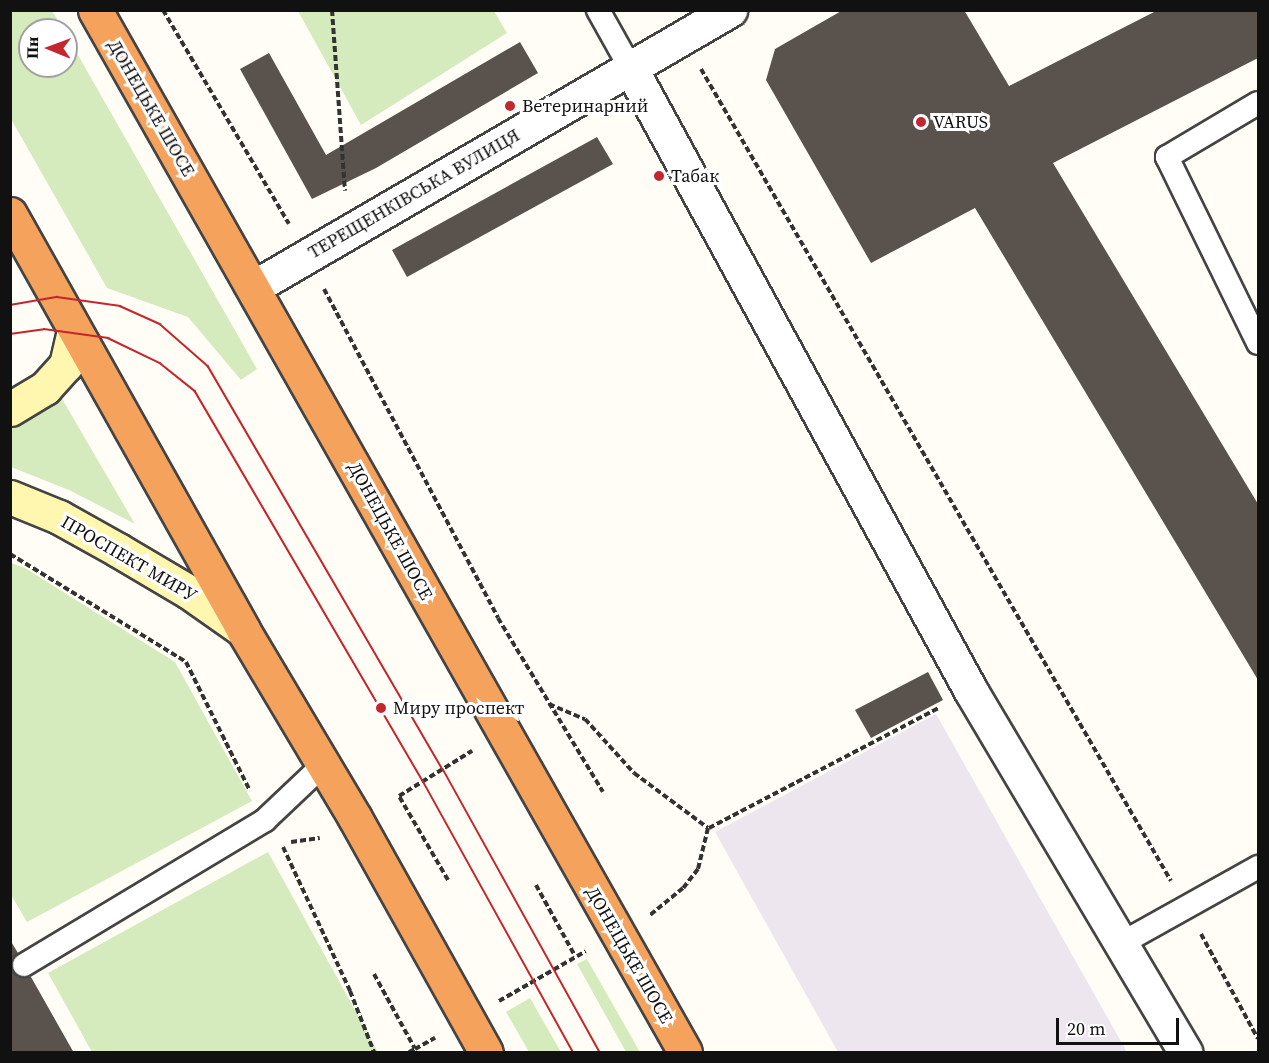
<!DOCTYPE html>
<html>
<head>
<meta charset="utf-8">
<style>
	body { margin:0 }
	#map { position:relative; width:1269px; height:1063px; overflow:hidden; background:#fffdf5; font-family:"Source Serif 4",serif }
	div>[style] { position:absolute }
	.industrial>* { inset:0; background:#eee6ef }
	.green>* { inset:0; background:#d5ebbd }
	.building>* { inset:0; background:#5a524d }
	.path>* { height:4px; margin-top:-2px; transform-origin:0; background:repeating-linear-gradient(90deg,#333 0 6px,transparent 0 9px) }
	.roads { filter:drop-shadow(2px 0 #444) drop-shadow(-2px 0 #444) drop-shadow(0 2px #444) drop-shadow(0 -2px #444) }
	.lane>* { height:22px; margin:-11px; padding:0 11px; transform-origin:11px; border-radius:11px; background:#fff }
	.street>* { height:33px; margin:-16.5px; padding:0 16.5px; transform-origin:16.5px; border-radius:16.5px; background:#fff }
	.secondary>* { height:33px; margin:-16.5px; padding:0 16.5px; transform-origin:16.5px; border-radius:16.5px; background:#fff6b0 }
	.highway>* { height:33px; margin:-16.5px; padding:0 16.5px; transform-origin:16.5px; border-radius:16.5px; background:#f5a25d }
	.tram>* { height:1.5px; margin:-0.75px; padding:0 0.75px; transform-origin:0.75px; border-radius:0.75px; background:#c4262e }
	.dots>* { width:16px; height:16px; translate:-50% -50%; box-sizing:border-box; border:3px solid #fff; border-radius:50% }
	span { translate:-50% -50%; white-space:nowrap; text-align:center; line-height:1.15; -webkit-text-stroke:6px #fff; paint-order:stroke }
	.poi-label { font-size:18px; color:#111 }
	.left { translate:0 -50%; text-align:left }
	.street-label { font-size:18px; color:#111 }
	.frame { position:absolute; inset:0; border:12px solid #111; pointer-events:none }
	.north { position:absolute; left:18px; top:18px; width:60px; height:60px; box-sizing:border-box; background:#fff; border:2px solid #a0a0a0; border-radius:50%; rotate:271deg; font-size:16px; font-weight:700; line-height:24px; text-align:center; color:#111 }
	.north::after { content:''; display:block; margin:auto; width:21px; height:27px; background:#c4262e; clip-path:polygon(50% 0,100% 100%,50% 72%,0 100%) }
	.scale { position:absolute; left:1056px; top:1018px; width:123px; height:27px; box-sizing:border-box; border:3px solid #111; border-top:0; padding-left:8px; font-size:18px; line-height:21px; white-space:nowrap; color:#111; -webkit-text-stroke:4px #fff; paint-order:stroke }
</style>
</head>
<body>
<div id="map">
	<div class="industrial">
		<i style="clip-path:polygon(936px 714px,1127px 1052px,838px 1052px,715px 832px)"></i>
	</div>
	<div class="green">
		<i style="clip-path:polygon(10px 11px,52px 11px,64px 30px,30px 30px,30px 66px,66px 66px,66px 34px,257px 369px,241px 380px,188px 317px,107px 288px,11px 119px)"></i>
		<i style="clip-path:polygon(298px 11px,494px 11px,507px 33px,361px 125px)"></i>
		<i style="clip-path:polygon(61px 397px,135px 524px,69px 490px,11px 467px,10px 426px)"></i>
		<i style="clip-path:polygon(11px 563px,25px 568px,175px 662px,252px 801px,27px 922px,10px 893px)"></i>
		<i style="clip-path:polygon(268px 852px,378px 1052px,92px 1052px,48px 973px)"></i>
		<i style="clip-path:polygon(587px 959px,640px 1052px,626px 1052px,577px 964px)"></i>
		<i style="clip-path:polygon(530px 998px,561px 1052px,529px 1052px,506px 1012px)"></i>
	</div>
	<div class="building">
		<i style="clip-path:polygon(843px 10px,964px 10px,1009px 86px,1158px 10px,1258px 10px,1258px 58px,1053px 163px,1258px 504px,1258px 680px,975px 208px,871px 263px,766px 80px,775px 49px)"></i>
		<i style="clip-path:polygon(520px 42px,538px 73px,376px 168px,312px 199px,240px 69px,269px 53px,326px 155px)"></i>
		<i style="clip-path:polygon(597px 137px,613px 164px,407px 277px,392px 250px)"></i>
		<i style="clip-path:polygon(928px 672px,943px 700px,871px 738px,855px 710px)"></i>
		<i style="clip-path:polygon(10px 940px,18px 953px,12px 959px,12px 971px,18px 977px,31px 977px,74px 1053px,10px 1053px)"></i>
	</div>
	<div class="path">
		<i style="left:163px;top:10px;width:248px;rotate:59.5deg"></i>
		<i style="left:332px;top:10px;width:181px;rotate:85.9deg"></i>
		<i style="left:701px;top:69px;width:938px;rotate:59.94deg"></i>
		<i style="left:324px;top:289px;width:372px;rotate:62.1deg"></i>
		<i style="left:498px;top:618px;width:203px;rotate:58.9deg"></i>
		<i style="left:10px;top:554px;width:206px;rotate:31.5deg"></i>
		<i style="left:186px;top:662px;width:144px;rotate:63.6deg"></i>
		<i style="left:549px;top:704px;width:39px;rotate:23deg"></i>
		<i style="left:585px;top:719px;width:73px;rotate:47.8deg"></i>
		<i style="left:634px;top:773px;width:92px;rotate:36.6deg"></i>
		<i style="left:708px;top:828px;width:42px;rotate:103.7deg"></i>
		<i style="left:698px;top:869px;width:24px;rotate:128deg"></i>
		<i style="left:683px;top:888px;width:43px;rotate:140.7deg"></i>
		<i style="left:709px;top:828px;width:259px;rotate:-27.6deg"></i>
		<i style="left:291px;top:842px;width:29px;rotate:-8deg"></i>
		<i style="left:283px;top:847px;width:159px;rotate:65deg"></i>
		<i style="left:350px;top:991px;width:66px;rotate:68.5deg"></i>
		<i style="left:448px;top:880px;width:97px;rotate:-120.3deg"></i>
		<i style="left:399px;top:796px;width:86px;rotate:-31.7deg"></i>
		<i style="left:536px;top:885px;width:81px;rotate:61.2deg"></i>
		<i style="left:1201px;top:934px;width:119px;rotate:61.5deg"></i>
		<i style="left:374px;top:974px;width:85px;rotate:61.3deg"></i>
		<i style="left:415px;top:1049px;width:23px;rotate:-29deg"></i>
		<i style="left:499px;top:1001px;width:100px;rotate:-29.9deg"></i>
		<i style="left:409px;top:1052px;width:7px;rotate:-27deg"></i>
	</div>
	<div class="roads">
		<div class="lane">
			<i style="left:598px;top:10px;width:68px;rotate:60.8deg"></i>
			<i style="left:1258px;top:103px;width:106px;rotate:149.3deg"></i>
			<i style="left:1167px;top:157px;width:207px;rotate:63.9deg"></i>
			<i style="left:1122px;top:943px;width:156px;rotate:-29.2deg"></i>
			<i style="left:24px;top:965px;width:281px;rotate:-31deg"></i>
			<i style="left:265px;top:820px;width:81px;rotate:-43.5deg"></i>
		</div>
		<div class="street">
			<i style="left:631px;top:69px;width:709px;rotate:61.34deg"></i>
			<i style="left:971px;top:691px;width:420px;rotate:59.3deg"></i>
			<i style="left:254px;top:287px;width:551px;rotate:-30.2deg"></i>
		</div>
		<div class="secondary">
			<i style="left:10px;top:409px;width:41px;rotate:-31deg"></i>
			<i style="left:45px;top:388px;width:31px;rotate:-48deg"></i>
			<i style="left:66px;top:365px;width:35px;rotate:-77deg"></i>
			<i style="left:10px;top:497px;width:53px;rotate:22.2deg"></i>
			<i style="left:59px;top:517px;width:68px;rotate:29.2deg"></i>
			<i style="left:118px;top:550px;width:82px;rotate:30.6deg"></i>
			<i style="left:189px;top:592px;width:66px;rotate:35.1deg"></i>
		</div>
		<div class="highway">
			<i style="left:95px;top:10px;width:1197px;rotate:60.48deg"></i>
			<i style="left:10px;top:214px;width:477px;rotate:60.7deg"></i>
			<i style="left:243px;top:630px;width:219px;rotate:59.2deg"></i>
			<i style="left:355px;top:818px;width:268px;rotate:60.8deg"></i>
		</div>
	</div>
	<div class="tram">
		<i style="left:10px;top:305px;width:48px;rotate:-9.7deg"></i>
		<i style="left:57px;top:297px;width:64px;rotate:8.1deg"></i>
		<i style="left:120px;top:306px;width:44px;rotate:24.2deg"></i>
		<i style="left:160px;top:324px;width:64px;rotate:41.2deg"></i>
		<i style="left:208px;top:366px;width:467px;rotate:59.8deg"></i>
		<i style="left:443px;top:769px;width:324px;rotate:61deg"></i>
		<i style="left:10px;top:334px;width:34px;rotate:-8deg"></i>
		<i style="left:44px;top:329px;width:65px;rotate:8deg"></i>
		<i style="left:108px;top:338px;width:58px;rotate:25.7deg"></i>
		<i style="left:160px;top:363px;width:45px;rotate:38.7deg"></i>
		<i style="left:195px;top:391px;width:452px;rotate:59.7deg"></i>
		<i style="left:423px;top:781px;width:310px;rotate:61deg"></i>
	</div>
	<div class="dots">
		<i style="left:510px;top:106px;background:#c4262e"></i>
		<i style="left:921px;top:122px;background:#c4262e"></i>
		<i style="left:659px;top:176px;background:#c4262e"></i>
		<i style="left:381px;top:708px;background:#c4262e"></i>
	</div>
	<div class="poi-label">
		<span class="left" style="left:522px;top:106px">Ветеринарний</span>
		<span class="left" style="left:933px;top:122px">VARUS</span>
		<span class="left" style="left:671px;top:176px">Табак</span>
		<span class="left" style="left:393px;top:708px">Миру проспект</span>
	</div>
	<div class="street-label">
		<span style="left:151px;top:108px;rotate:60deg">ДОНЕЦЬКЕ ШОСЕ</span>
		<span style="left:414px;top:194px;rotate:-30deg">ТЕРЕЩЕНКІВСЬКА ВУЛИЦЯ</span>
		<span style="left:390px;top:531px;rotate:61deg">ДОНЕЦЬКЕ ШОСЕ</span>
		<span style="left:129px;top:559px;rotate:30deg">ПРОСПЕКТ МИРУ</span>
		<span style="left:629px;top:955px;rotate:60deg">ДОНЕЦЬКЕ ШОСЕ</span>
	</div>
	<div class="frame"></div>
	<div class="north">Пн</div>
	<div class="scale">20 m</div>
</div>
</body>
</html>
